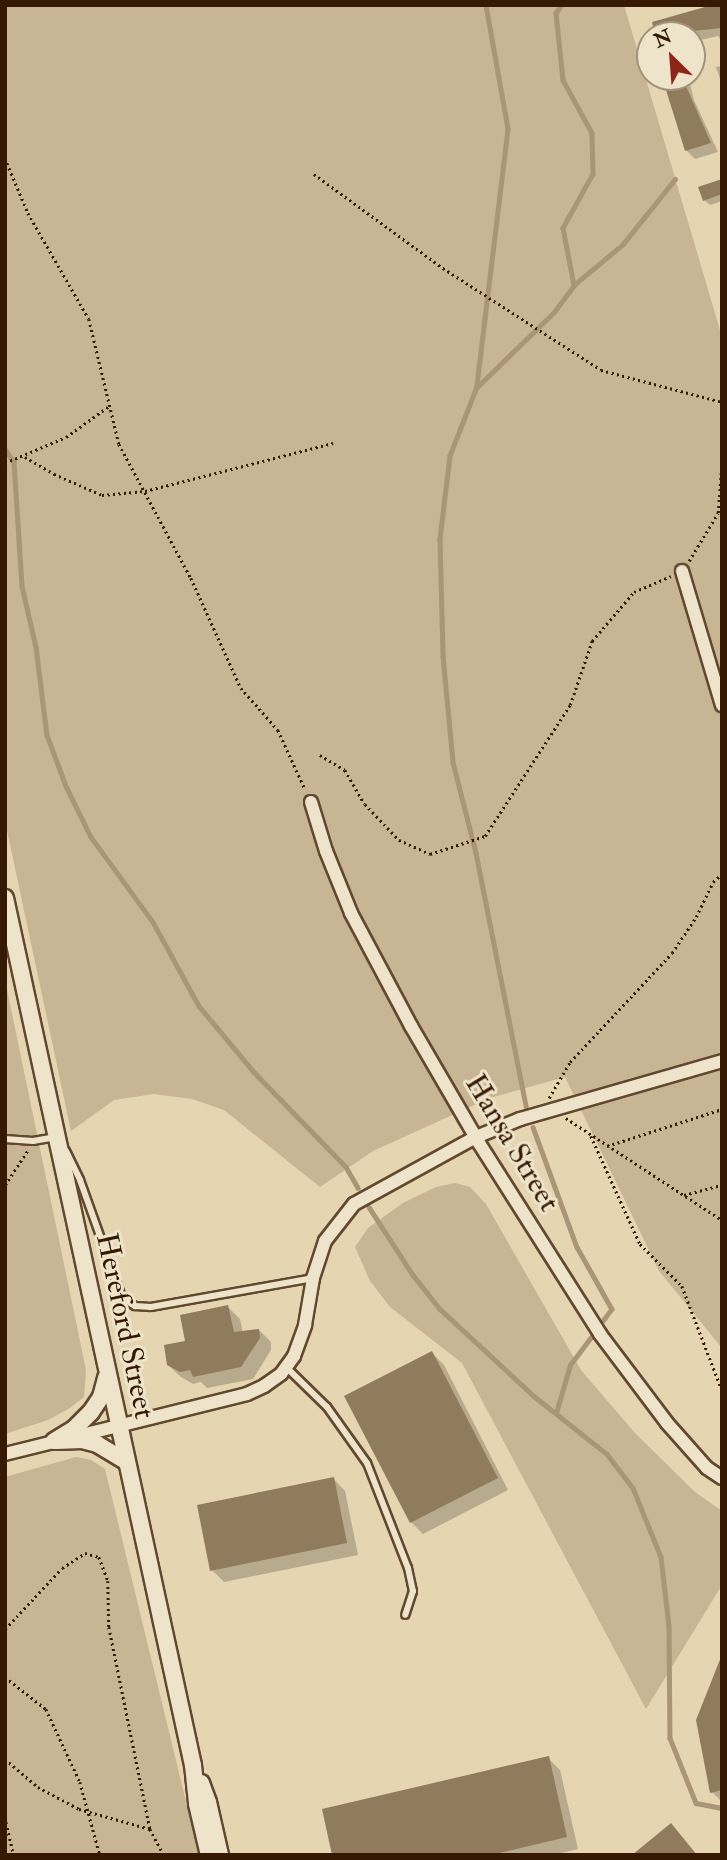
<!DOCTYPE html>
<html>
<head>
<meta charset="utf-8">
<style>
	body { margin:0 }
	#map { position:relative; width:727px; height:1860px; overflow:hidden; background:#e5d5b1; font-family:"IM FELL Double Pica",serif }
	div>[style] { position:absolute }
	.green>* { inset:0; background:#c7b593 }
	.shadow>* { inset:0; background:#0003 }
	.stream>* { height:4.5px; margin:-2.25px; padding:0 2.25px; transform-origin:2.25px; border-radius:2.25px; background:#aa9576 }
	.building>* { inset:0; background:#917b5d }
	.path>* { height:2.5px; margin-top:-1.25px; transform-origin:0; background:repeating-linear-gradient(90deg,#361902 0 2px,transparent 0 5.5px) }
	.roads { filter:drop-shadow(2px 0 #62482e) drop-shadow(-2px 0 #62482e) drop-shadow(0 2px #62482e) drop-shadow(0 -2px #62482e) }
	.lane>* { height:6px; margin:-3px; padding:0 3px; transform-origin:3px; border-radius:3px; background:#eee4cc }
	.street>* { height:12px; margin:-6px; padding:0 6px; transform-origin:6px; border-radius:6px; background:#eee4cc }
	.secondary>* { height:16px; margin:-8px; padding:0 8px; transform-origin:8px; border-radius:8px; background:#eee4cc }
	span { translate:-50% -50%; white-space:nowrap; text-align:center; line-height:1.15; -webkit-text-stroke:6px #eee4cc; paint-order:stroke }
	.street-label { font-size:30px; color:#361902 }
	.frame { position:absolute; inset:0; border:7px solid #361902; pointer-events:none }
	.north { position:absolute; left:636px; top:21px; width:70px; height:70px; box-sizing:border-box; background:#eee4cc; border:2px solid #a4937b; border-radius:50%; rotate:335deg; font-size:19px; font-weight:700; line-height:28px; text-align:center; color:#361902 }
	.north::after { content:''; display:block; margin:auto; width:24px; height:32px; background:#8f2418; clip-path:polygon(50% 0,100% 100%,50% 72%,0 100%) }
</style>
</head>
<body>
<div id="map">
	<div class="green">
		<i style="clip-path:polygon(5px 5px,624px 5px,722px 337px,722px 1348px,659px 1271px,565px 1077px,490px 1098px,373px 1151px,320px 1187px,224px 1110px,192px 1099px,154px 1094px,114px 1100px,71px 1131px,5px 821px)"></i>
		<i style="clip-path:polygon(5px 980px,86px 1370px,84px 1397px,70px 1408px,48px 1420px,5px 1434px)"></i>
		<i style="clip-path:polygon(455px 1183px,470px 1187px,486px 1204px,581px 1370px,635px 1433px,695px 1492px,722px 1511px,722px 1585px,646px 1709px,462px 1363px,390px 1307px,370px 1281px,355px 1247px,368px 1228px,403px 1203px,436px 1187px)"></i>
		<i style="clip-path:polygon(76px 1457px,91px 1460px,105px 1469px,199px 1855px,8px 1855px,5px 1844px,5px 1477px)"></i>
	</div>
	<div class="shadow">
		<i style="clip-path:polygon(722px 5px,721px 40px,718px 36px,692px 42px,692px 35px,657px 35px,654px 23px)"></i>
		<i style="clip-path:polygon(722px 66px,722px 85px,716px 67px)"></i>
		<i style="clip-path:polygon(665px 77px,688px 77px,694px 100px,718px 152px,695px 159px,686px 150px)"></i>
		<i style="clip-path:polygon(722px 181px,722px 201px,710px 205px,704px 200px)"></i>
		<i style="clip-path:polygon(228px 1307px,240px 1319px,243px 1333px,259px 1330px,271px 1342px,271px 1350px,253px 1379px,207px 1388px,201px 1382px,193px 1384px,181px 1377px,168px 1365px,187px 1342px)"></i>
		<i style="clip-path:polygon(432px 1353px,444px 1365px,508px 1490px,423px 1534px,411px 1522px)"></i>
		<i style="clip-path:polygon(333px 1478px,345px 1491px,358px 1555px,224px 1582px,212px 1570px)"></i>
		<i style="clip-path:polygon(722px 1661px,722px 1800px,721px 1801px,712px 1792px,697px 1721px)"></i>
		<i style="clip-path:polygon(548px 1758px,560px 1770px,578px 1849px,553px 1855px,334px 1855px)"></i>
	</div>
	<div class="stream">
		<i style="left:486px;top:5px;width:126px;rotate:79.9deg"></i>
		<i style="left:508px;top:129px;width:260px;rotate:96.9deg"></i>
		<i style="left:477px;top:387px;width:74px;rotate:111.4deg"></i>
		<i style="left:450px;top:456px;width:84px;rotate:96.9deg"></i>
		<i style="left:440px;top:539px;width:117px;rotate:88.5deg"></i>
		<i style="left:443px;top:656px;width:106px;rotate:84.6deg"></i>
		<i style="left:453px;top:762px;width:94px;rotate:75.8deg"></i>
		<i style="left:476px;top:853px;width:258px;rotate:78.8deg"></i>
		<i style="left:562px;top:5px;width:10px;rotate:127deg"></i>
		<i style="left:556px;top:13px;width:67px;rotate:84deg"></i>
		<i style="left:563px;top:80px;width:60px;rotate:61.3deg"></i>
		<i style="left:592px;top:133px;width:41px;rotate:88.6deg"></i>
		<i style="left:593px;top:174px;width:62px;rotate:119.1deg"></i>
		<i style="left:563px;top:228px;width:58px;rotate:79.1deg"></i>
		<i style="left:477px;top:387px;width:107px;rotate:-44.2deg"></i>
		<i style="left:554px;top:312px;width:34px;rotate:-53deg"></i>
		<i style="left:574px;top:285px;width:64px;rotate:-39.9deg"></i>
		<i style="left:623px;top:244px;width:83px;rotate:-51.3deg"></i>
		<i style="left:5px;top:449px;width:16px;rotate:55deg"></i>
		<i style="left:14px;top:462px;width:124px;rotate:86.3deg"></i>
		<i style="left:22px;top:586px;width:63px;rotate:77.1deg"></i>
		<i style="left:36px;top:647px;width:89px;rotate:82.9deg"></i>
		<i style="left:47px;top:735px;width:54px;rotate:69.6deg"></i>
		<i style="left:66px;top:786px;width:57px;rotate:63.9deg"></i>
		<i style="left:91px;top:837px;width:105px;rotate:53.9deg"></i>
		<i style="left:153px;top:922px;width:96px;rotate:61.3deg"></i>
		<i style="left:199px;top:1006px;width:86px;rotate:50.2deg"></i>
		<i style="left:254px;top:1072px;width:132px;rotate:45.9deg"></i>
		<i style="left:346px;top:1167px;width:24px;rotate:60deg"></i>
		<i style="left:533px;top:1127px;width:128px;rotate:69.9deg"></i>
		<i style="left:577px;top:1247px;width:71px;rotate:60.6deg"></i>
		<i style="left:612px;top:1309px;width:14px;rotate:126deg"></i>
		<i style="left:369px;top:1207px;width:81px;rotate:57.1deg"></i>
		<i style="left:413px;top:1275px;width:43px;rotate:51.5deg"></i>
		<i style="left:440px;top:1309px;width:128px;rotate:42.8deg"></i>
		<i style="left:534px;top:1396px;width:93px;rotate:38.5deg"></i>
		<i style="left:607px;top:1454px;width:43px;rotate:52.6deg"></i>
		<i style="left:633px;top:1488px;width:74px;rotate:67.9deg"></i>
		<i style="left:661px;top:1557px;width:69px;rotate:83.4deg"></i>
		<i style="left:669px;top:1626px;width:112px;rotate:89.5deg"></i>
		<i style="left:670px;top:1738px;width:70px;rotate:68.2deg"></i>
		<i style="left:696px;top:1803px;width:26px;rotate:11deg"></i>
		<i style="left:556px;top:1413px;width:50px;rotate:-73.7deg"></i>
		<i style="left:570px;top:1365px;width:34px;rotate:-53deg"></i>
	</div>
	<div class="building">
		<i style="clip-path:polygon(712px 5px,722px 5px,722px 28px,655px 35px,652px 22px)"></i>
		<i style="clip-path:polygon(662px 77px,682px 77px,711px 143px,685px 151px)"></i>
		<i style="clip-path:polygon(722px 179px,722px 194px,703px 201px,698px 187px)"></i>
		<i style="clip-path:polygon(228px 1305px,234px 1332px,259px 1329px,260px 1338px,241px 1367px,193px 1377px,190px 1370px,180px 1372px,167px 1365px,164px 1345px,185px 1341px,180px 1315px)"></i>
		<i style="clip-path:polygon(432px 1351px,498px 1478px,410px 1523px,344px 1396px)"></i>
		<i style="clip-path:polygon(334px 1477px,347px 1543px,210px 1571px,197px 1505px)"></i>
		<i style="clip-path:polygon(721px 1657px,722px 1790px,710px 1793px,696px 1720px)"></i>
		<i style="clip-path:polygon(549px 1756px,567px 1837px,491px 1855px,332px 1855px,322px 1809px)"></i>
		<i style="clip-path:polygon(671px 1823px,697px 1855px,632px 1855px)"></i>
	</div>
	<div class="path">
		<i style="left:5px;top:158px;width:60px;rotate:67.3deg"></i>
		<i style="left:28px;top:213px;width:122px;rotate:60.1deg"></i>
		<i style="left:89px;top:319px;width:129px;rotate:76.5deg"></i>
		<i style="left:119px;top:444px;width:152px;rotate:61.8deg"></i>
		<i style="left:191px;top:578px;width:121px;rotate:65.6deg"></i>
		<i style="left:241px;top:688px;width:56px;rotate:48.6deg"></i>
		<i style="left:278px;top:730px;width:65px;rotate:65.4deg"></i>
		<i style="left:314px;top:174px;width:160px;rotate:36.1deg"></i>
		<i style="left:443px;top:268px;width:188px;rotate:32.8deg"></i>
		<i style="left:601px;top:370px;width:125px;rotate:14.8deg"></i>
		<i style="left:25px;top:457px;width:34px;rotate:30deg"></i>
		<i style="left:54px;top:474px;width:52px;rotate:23.6deg"></i>
		<i style="left:102px;top:495px;width:43px;rotate:-5.3deg"></i>
		<i style="left:145px;top:491px;width:194px;rotate:-14.3deg"></i>
		<i style="left:5px;top:463px;width:66px;rotate:-23.1deg"></i>
		<i style="left:66px;top:437px;width:53px;rotate:-35.8deg"></i>
		<i style="left:689px;top:561px;width:56px;rotate:-58.9deg"></i>
		<i style="left:718px;top:513px;width:53px;rotate:-85.7deg"></i>
		<i style="left:320px;top:755px;width:29px;rotate:31deg"></i>
		<i style="left:345px;top:770px;width:39px;rotate:60deg"></i>
		<i style="left:365px;top:804px;width:50px;rotate:46.6deg"></i>
		<i style="left:399px;top:840px;width:34px;rotate:24deg"></i>
		<i style="left:430px;top:854px;width:58px;rotate:-18.1deg"></i>
		<i style="left:485px;top:836px;width:156px;rotate:-57deg"></i>
		<i style="left:570px;top:705px;width:68px;rotate:-71deg"></i>
		<i style="left:592px;top:641px;width:65px;rotate:-49.4deg"></i>
		<i style="left:634px;top:592px;width:40px;rotate:-23.4deg"></i>
		<i style="left:549px;top:1098px;width:42px;rotate:-59.7deg"></i>
		<i style="left:570px;top:1062px;width:149px;rotate:-46.9deg"></i>
		<i style="left:672px;top:953px;width:43px;rotate:-56.3deg"></i>
		<i style="left:696px;top:917px;width:39px;rotate:-64deg"></i>
		<i style="left:713px;top:882px;width:12px;rotate:-42deg"></i>
		<i style="left:566px;top:1118px;width:186px;rotate:33.2deg"></i>
		<i style="left:591px;top:1136px;width:119px;rotate:65.6deg"></i>
		<i style="left:640px;top:1244px;width:59px;rotate:45deg"></i>
		<i style="left:682px;top:1286px;width:111px;rotate:69deg"></i>
		<i style="left:607px;top:1146px;width:121px;rotate:-17.8deg"></i>
		<i style="left:5px;top:1185px;width:42px;rotate:-56.7deg"></i>
		<i style="left:684px;top:1195px;width:39px;rotate:-15deg"></i>
		<i style="left:5px;top:1629px;width:83px;rotate:-46.9deg"></i>
		<i style="left:62px;top:1568px;width:27px;rotate:-33deg"></i>
		<i style="left:85px;top:1553px;width:15px;rotate:16deg"></i>
		<i style="left:99px;top:1557px;width:26px;rotate:69deg"></i>
		<i style="left:108px;top:1581px;width:46px;rotate:88.8deg"></i>
		<i style="left:109px;top:1627px;width:206px;rotate:78.5deg"></i>
		<i style="left:5px;top:1677px;width:52px;rotate:38deg"></i>
		<i style="left:46px;top:1709px;width:81px;rotate:65deg"></i>
		<i style="left:80px;top:1782px;width:76px;rotate:74.7deg"></i>
		<i style="left:5px;top:1759px;width:43px;rotate:40.3deg"></i>
		<i style="left:38px;top:1787px;width:47px;rotate:28.2deg"></i>
		<i style="left:79px;top:1809px;width:74px;rotate:15.7deg"></i>
		<i style="left:150px;top:1829px;width:30px;rotate:62deg"></i>
		<i style="left:5px;top:1817px;width:39px;rotate:77deg"></i>
	</div>
	<div class="roads">
		<div class="lane">
			<i style="left:5px;top:1139px;width:28px;rotate:4deg"></i>
			<i style="left:33px;top:1141px;width:22px;rotate:-10deg"></i>
			<i style="left:66px;top:1151px;width:32px;rotate:64deg"></i>
			<i style="left:80px;top:1180px;width:124px;rotate:70.3deg"></i>
			<i style="left:122px;top:1297px;width:16px;rotate:35deg"></i>
			<i style="left:135px;top:1306px;width:16px;rotate:4deg"></i>
			<i style="left:151px;top:1307px;width:165px;rotate:-10.1deg"></i>
			<i style="left:286px;top:1367px;width:57px;rotate:44.3deg"></i>
			<i style="left:327px;top:1407px;width:69px;rotate:54.5deg"></i>
			<i style="left:367px;top:1463px;width:113px;rotate:68.7deg"></i>
			<i style="left:408px;top:1568px;width:24px;rotate:78deg"></i>
			<i style="left:413px;top:1591px;width:25px;rotate:108deg"></i>
		</div>
		<div class="street">
			<i style="left:682px;top:571px;width:140px;rotate:73.4deg"></i>
			<i style="left:311px;top:802px;width:51px;rotate:73deg"></i>
			<i style="left:326px;top:851px;width:67px;rotate:68deg"></i>
			<i style="left:351px;top:913px;width:128px;rotate:62deg"></i>
			<i style="left:411px;top:1026px;width:135px;rotate:59.8deg"></i>
			<i style="left:479px;top:1143px;width:226px;rotate:57.6deg"></i>
			<i style="left:600px;top:1334px;width:111px;rotate:53deg"></i>
			<i style="left:667px;top:1423px;width:60px;rotate:48.4deg"></i>
			<i style="left:707px;top:1468px;width:18px;rotate:34deg"></i>
			<i style="left:5px;top:1454px;width:249px;rotate:-13.9deg"></i>
			<i style="left:247px;top:1394px;width:19px;rotate:-25deg"></i>
			<i style="left:264px;top:1386px;width:21px;rotate:-35deg"></i>
			<i style="left:281px;top:1374px;width:22px;rotate:-54deg"></i>
			<i style="left:294px;top:1356px;width:33px;rotate:-70deg"></i>
			<i style="left:305px;top:1325px;width:48px;rotate:-80.3deg"></i>
			<i style="left:313px;top:1278px;width:39px;rotate:-72deg"></i>
			<i style="left:325px;top:1241px;width:47px;rotate:-51.9deg"></i>
			<i style="left:354px;top:1204px;width:139px;rotate:-28.8deg"></i>
			<i style="left:476px;top:1137px;width:48px;rotate:-22.2deg"></i>
			<i style="left:520px;top:1119px;width:210px;rotate:-16deg"></i>
		</div>
		<div class="secondary">
			<i style="left:5px;top:898px;width:887px;rotate:77.77deg"></i>
			<i style="left:193px;top:1765px;width:39px;rotate:84deg"></i>
			<i style="left:197px;top:1804px;width:52px;rotate:76.8deg"></i>
			<i style="left:54px;top:1441px;width:23px;rotate:-31deg"></i>
			<i style="left:74px;top:1429px;width:24px;rotate:-45deg"></i>
			<i style="left:91px;top:1412px;width:18px;rotate:-56deg"></i>
			<i style="left:101px;top:1397px;width:20px;rotate:-75deg"></i>
			<i style="left:56px;top:1441px;width:26px;rotate:-2deg"></i>
			<i style="left:82px;top:1440px;width:16px;rotate:15deg"></i>
			<i style="left:97px;top:1444px;width:33px;rotate:31deg"></i>
			<i style="left:201px;top:1783px;width:20px;rotate:70deg"></i>
			<i style="left:208px;top:1802px;width:54px;rotate:77.2deg"></i>
		</div>
	</div>
	<div class="street-label">
		<span style="left:512px;top:1143px;rotate:59deg">Hansa Street</span>
		<span style="left:125px;top:1326px;rotate:78deg">Hereford Street</span>
	</div>
	<div class="frame"></div>
	<div class="north">N</div>
</div>
</body>
</html>
